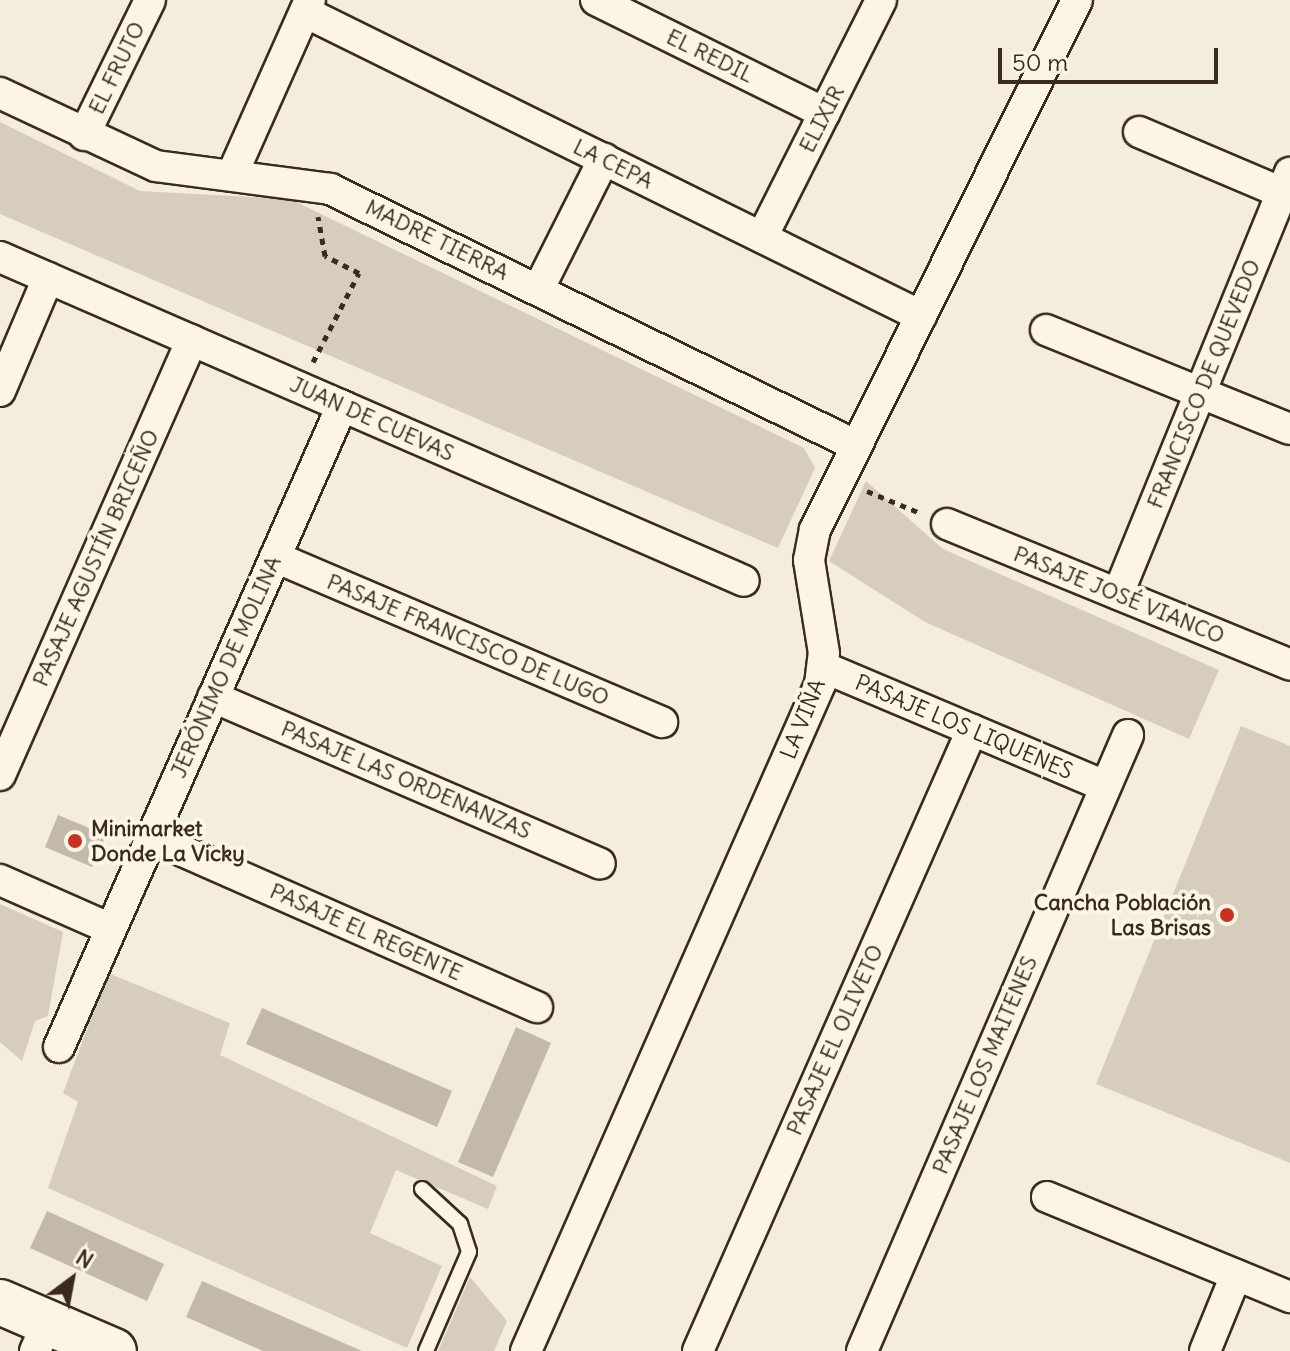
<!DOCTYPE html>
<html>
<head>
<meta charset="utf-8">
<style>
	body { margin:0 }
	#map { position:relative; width:1290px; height:1351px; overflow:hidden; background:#f4eddd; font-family:Delius,sans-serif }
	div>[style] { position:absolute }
	.green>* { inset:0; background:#d6cdbd }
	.building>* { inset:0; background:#c3b9aa }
	.path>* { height:5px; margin-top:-2.5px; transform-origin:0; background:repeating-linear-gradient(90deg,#3b2a1e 0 6px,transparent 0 12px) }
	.roads { filter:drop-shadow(2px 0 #3b2a1e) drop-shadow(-2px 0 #3b2a1e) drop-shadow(0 2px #3b2a1e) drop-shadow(0 -2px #3b2a1e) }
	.lane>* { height:14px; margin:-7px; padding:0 7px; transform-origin:7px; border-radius:7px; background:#fcf5e5 }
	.street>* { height:30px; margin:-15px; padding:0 15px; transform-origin:15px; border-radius:15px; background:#fcf5e5 }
	.primary>* { height:44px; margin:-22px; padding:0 22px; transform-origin:22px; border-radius:22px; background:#fcf5e5 }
	.dots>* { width:22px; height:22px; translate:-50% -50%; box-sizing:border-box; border:4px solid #fcf5e5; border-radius:50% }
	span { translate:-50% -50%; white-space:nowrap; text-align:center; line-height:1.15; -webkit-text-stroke:8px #fcf5e5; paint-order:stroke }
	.street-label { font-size:22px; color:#3b2a1e }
	.poi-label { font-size:22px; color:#3b2a1e; font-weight:700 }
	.left { translate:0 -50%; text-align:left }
	.right { translate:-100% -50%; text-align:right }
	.north { position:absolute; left:32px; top:1239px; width:80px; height:80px; -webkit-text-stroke:6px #fcf5e5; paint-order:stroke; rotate:32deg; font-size:22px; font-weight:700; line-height:32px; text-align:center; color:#3b2a1e }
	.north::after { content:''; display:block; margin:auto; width:28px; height:36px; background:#3b2a1e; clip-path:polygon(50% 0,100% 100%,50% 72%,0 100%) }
	.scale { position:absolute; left:998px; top:48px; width:220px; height:36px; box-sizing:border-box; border:4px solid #3b2a1e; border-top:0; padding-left:10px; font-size:24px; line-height:28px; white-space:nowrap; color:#3b2a1e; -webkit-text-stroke:6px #fcf5e5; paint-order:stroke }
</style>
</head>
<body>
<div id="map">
	<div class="green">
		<i style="clip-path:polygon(0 122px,140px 191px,290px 199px,804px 448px,815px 468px,778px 548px,0 214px)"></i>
		<i style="clip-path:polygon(866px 481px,943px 549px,1219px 670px,1189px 739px,925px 622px,829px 561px)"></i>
		<i style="clip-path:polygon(1241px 726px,1290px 746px,1290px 1163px,1096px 1084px)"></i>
		<i style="clip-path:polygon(0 904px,63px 932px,48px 1016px,35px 1021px,22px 1061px,0 1042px)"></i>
		<i style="clip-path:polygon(108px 973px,230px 1023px,220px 1055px,497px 1186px,488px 1209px,396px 1170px,370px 1233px,442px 1266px,407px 1348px,48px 1188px,78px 1102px,63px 1093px)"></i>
		<i style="clip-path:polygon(470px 1277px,507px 1321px,494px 1351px,438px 1351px)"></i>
	</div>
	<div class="building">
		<i style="clip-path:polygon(58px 815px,106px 835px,92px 867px,45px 847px)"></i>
		<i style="clip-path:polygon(262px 1008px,452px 1091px,437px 1127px,246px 1044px)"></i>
		<i style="clip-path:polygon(516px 1027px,551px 1043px,493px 1177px,458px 1162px)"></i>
		<i style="clip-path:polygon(47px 1211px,164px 1264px,147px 1301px,30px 1248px)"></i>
		<i style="clip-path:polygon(202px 1281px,362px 1351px,263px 1351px,186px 1317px)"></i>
	</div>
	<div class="path">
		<i style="left:313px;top:362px;width:100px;rotate:-62.7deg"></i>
		<i style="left:359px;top:273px;width:38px;rotate:-153deg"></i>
		<i style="left:325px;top:256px;width:40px;rotate:-100deg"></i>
		<i style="left:867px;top:491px;width:57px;rotate:22.5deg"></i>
	</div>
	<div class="roads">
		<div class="lane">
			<i style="left:422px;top:1189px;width:52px;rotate:42.6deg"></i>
			<i style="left:460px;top:1224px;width:29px;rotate:72deg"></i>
			<i style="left:469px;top:1252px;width:108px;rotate:113.5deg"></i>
		</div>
		<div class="street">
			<i style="left:596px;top:0;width:255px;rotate:26.3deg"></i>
			<i style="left:305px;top:12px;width:687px;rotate:26.27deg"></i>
			<i style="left:0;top:93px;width:172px;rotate:25.1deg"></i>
			<i style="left:156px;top:166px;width:176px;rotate:7.5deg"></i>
			<i style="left:330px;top:189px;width:586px;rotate:26deg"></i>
			<i style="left:1139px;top:132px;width:164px;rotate:23deg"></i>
			<i style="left:84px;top:135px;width:150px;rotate:-63.9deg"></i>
			<i style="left:232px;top:175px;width:192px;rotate:-66deg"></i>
			<i style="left:762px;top:237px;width:265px;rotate:-63.3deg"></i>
			<i style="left:0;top:257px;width:811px;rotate:23.53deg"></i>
			<i style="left:538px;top:290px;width:147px;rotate:-63.3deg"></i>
			<i style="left:1046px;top:330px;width:263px;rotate:22.1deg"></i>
			<i style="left:0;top:391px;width:123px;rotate:-67deg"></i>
			<i style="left:947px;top:524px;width:371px;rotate:22.3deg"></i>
			<i style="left:275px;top:557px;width:421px;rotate:23.1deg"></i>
			<i style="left:1118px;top:594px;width:455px;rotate:-67.8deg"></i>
			<i style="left:823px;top:667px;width:306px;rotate:22.9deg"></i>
			<i style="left:213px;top:697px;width:421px;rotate:23.3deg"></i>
			<i style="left:0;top:775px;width:475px;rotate:-66.2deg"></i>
			<i style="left:151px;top:837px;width:422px;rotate:23.8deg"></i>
			<i style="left:0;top:880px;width:121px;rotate:23.8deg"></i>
			<i style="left:59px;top:1047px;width:701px;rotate:-66.18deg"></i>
			<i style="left:1047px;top:1197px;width:263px;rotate:22.4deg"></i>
			<i style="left:35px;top:1351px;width:32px;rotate:-66deg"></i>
			<i style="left:526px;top:1351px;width:729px;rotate:-66.21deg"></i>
			<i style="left:820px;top:684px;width:31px;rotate:-83deg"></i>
			<i style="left:824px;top:653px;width:94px;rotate:-99.2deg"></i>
			<i style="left:809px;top:560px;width:31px;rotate:-79deg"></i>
			<i style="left:815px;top:530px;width:591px;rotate:-63.69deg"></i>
			<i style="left:698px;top:1351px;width:679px;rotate:-66.19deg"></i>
			<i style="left:862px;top:1351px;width:671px;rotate:-66.64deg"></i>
			<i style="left:1205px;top:1351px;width:82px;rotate:-67.8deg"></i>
		</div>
		<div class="primary">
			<i style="left:0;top:1302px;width:124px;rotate:23.3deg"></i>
		</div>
	</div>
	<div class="dots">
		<i style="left:75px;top:841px;background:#c8321e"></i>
		<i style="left:1227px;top:915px;background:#c8321e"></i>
	</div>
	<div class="street-label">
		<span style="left:710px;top:56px;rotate:26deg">EL REDIL</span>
		<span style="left:117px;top:68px;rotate:-64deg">EL FRUTO</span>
		<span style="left:822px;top:119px;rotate:-63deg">ELIXIR</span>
		<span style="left:613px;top:164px;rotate:26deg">LA CEPA</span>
		<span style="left:437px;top:240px;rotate:26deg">MADRE TIERRA</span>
		<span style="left:1204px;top:384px;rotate:-68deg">FRANCISCO DE QUEVEDO</span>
		<span style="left:372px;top:419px;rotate:24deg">JUAN DE CUEVAS</span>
		<span style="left:96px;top:558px;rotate:-66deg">PASAJE AGUSTÍN BRICEÑO</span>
		<span style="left:1119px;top:595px;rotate:22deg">PASAJE JOSÉ VIANCO</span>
		<span style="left:468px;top:640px;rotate:23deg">PASAJE FRANCISCO DE LUGO</span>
		<span style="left:226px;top:667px;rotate:-66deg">JERÓNIMO DE MOLINA</span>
		<span style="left:803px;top:719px;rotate:-68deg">LA VIÑA</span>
		<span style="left:964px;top:727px;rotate:23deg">PASAJE LOS LIQUENES</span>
		<span style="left:406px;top:780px;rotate:23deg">PASAJE LAS ORDENANZAS</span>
		<span style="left:366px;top:932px;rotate:24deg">PASAJE EL REGENTE</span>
		<span style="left:835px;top:1040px;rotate:-66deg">PASAJE EL OLIVETO</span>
		<span style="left:985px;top:1065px;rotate:-67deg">PASAJE LOS MAITENES</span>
	</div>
	<div class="poi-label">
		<span class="left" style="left:91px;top:841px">Minimarket<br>Donde La Vicky</span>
		<span class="right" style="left:1211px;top:915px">Cancha Población<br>Las Brisas</span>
	</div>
	<div class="north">N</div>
	<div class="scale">50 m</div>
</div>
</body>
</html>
